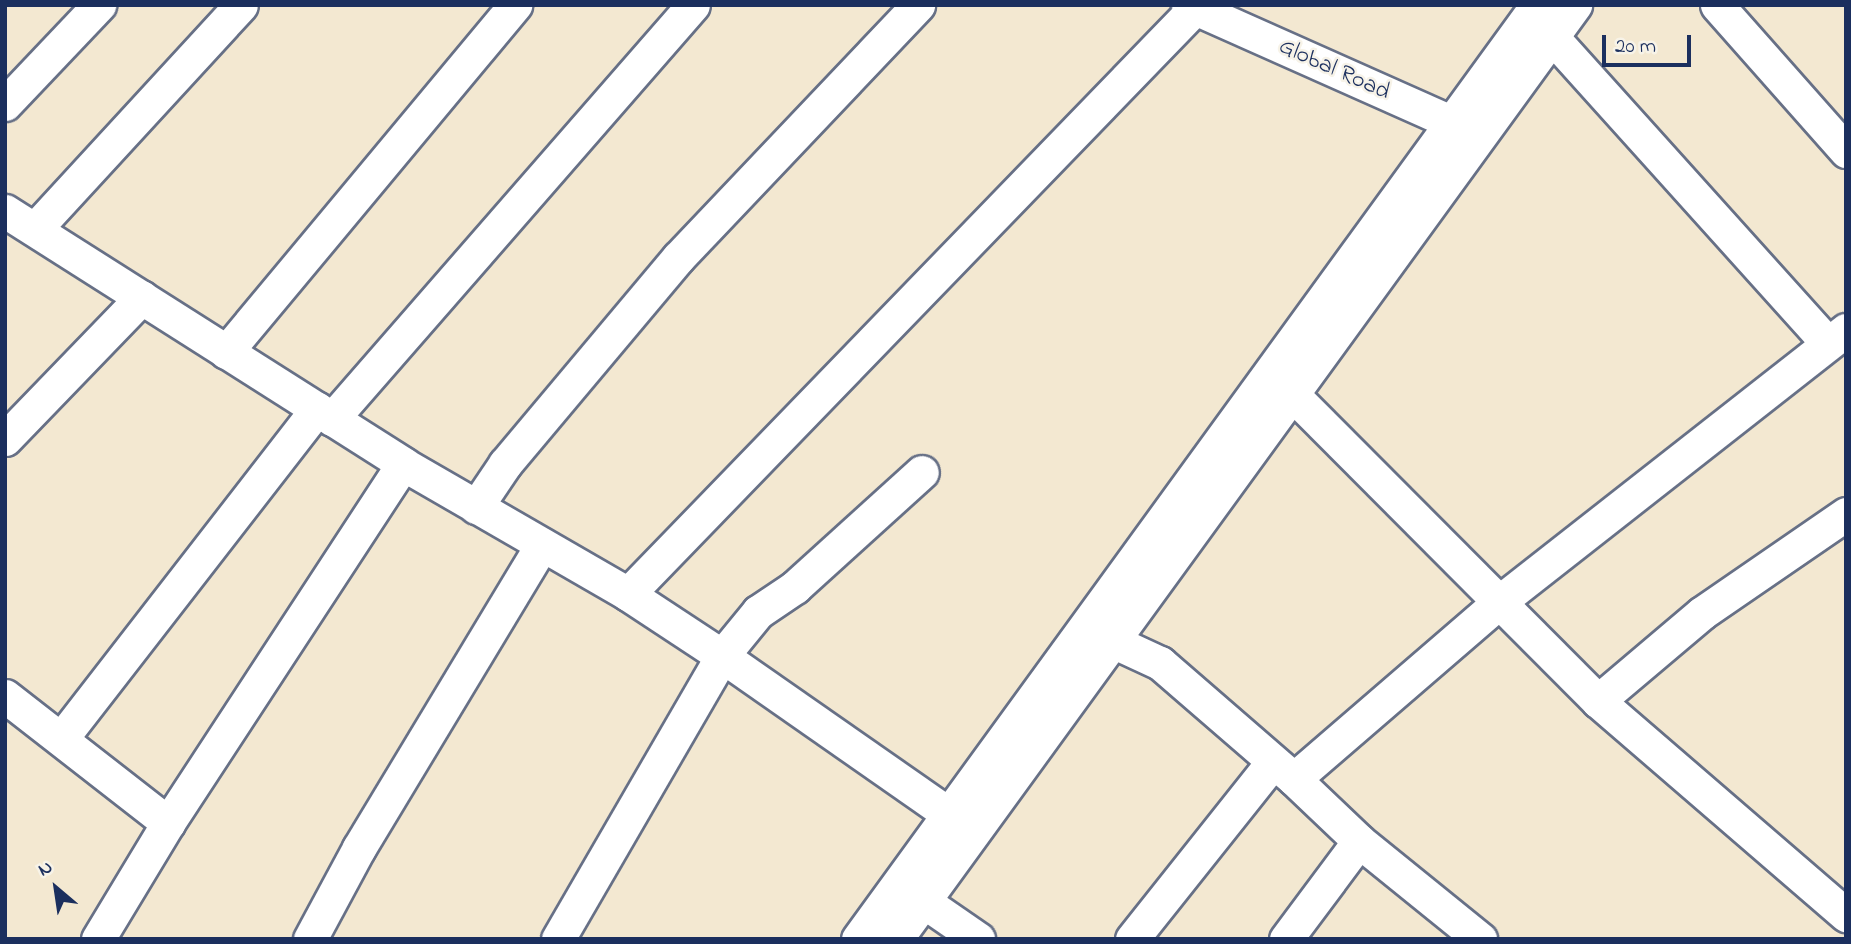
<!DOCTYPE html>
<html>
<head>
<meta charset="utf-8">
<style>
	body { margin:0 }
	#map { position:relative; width:1851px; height:944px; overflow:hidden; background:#f3e8d1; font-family:"Indie Flower",sans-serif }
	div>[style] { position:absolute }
	.roads { filter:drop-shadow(2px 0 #677086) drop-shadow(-2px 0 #677086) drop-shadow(0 2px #677086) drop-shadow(0 -2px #677086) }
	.minor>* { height:33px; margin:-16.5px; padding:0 16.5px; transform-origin:16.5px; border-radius:16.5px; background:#fff }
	span { translate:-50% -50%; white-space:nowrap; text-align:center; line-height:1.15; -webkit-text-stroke:5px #f7f3e8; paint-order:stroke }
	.street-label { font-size:24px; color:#1b2f5e }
	.frame { position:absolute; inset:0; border:7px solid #1b2f5e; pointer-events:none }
	.north { position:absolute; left:21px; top:853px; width:70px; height:70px; -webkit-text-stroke:5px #f7f3e8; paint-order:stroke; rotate:331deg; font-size:19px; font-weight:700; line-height:28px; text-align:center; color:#1b2f5e }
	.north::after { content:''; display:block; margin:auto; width:24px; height:32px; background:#1b2f5e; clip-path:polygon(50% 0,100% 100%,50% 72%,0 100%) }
	.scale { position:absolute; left:1602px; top:35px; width:89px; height:32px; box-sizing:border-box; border:4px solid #1b2f5e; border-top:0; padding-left:9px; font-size:21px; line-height:24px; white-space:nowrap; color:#1b2f5e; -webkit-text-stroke:5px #f7f3e8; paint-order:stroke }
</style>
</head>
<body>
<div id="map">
	<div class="roads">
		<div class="minor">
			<i style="left:1188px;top:5px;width:310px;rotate:24deg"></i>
			<i style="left:1717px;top:5px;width:195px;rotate:48.5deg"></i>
			<i style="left:1552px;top:37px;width:412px;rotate:48deg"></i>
			<i style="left:5px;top:104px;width:137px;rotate:-46.5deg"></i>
			<i style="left:5px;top:211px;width:472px;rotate:32.4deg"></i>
			<i style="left:403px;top:464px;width:260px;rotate:30deg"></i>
			<i style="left:628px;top:594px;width:113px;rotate:33.4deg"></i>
			<i style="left:722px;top:656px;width:297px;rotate:34.9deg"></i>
			<i style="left:35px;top:229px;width:304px;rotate:-47.4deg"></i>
			<i style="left:226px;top:352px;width:452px;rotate:-50.2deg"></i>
			<i style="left:1292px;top:394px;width:433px;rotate:45.1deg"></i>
			<i style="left:1598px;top:701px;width:328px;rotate:40.8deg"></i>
			<i style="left:332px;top:419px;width:549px;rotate:-48.91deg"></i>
			<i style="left:5px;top:439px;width:197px;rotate:-46deg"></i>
			<i style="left:476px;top:507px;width:52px;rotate:-56deg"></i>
			<i style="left:505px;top:464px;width:269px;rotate:-50deg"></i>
			<i style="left:678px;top:258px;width:349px;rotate:-46.5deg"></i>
			<i style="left:628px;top:594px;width:815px;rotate:-45.94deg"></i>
			<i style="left:1095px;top:633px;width:72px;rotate:24.8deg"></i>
			<i style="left:1160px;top:663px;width:177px;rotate:40.9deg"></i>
			<i style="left:1294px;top:779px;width:90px;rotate:43.6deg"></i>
			<i style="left:1359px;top:841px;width:156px;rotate:39deg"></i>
			<i style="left:5px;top:696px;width:207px;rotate:37.9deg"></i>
			<i style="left:1598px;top:701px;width:136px;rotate:-40.2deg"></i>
			<i style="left:1702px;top:613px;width:175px;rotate:-34.5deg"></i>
			<i style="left:61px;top:739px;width:418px;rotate:-52.2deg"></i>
			<i style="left:1294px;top:779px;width:271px;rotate:-40.8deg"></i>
			<i style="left:1499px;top:602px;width:441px;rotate:-38.1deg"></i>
			<i style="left:923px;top:901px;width:67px;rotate:34.6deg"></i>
			<i style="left:98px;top:939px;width:135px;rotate:-58.9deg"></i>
			<i style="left:168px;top:823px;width:429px;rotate:-56.8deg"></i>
			<i style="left:310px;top:939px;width:103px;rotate:-61.7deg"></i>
			<i style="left:359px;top:848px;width:354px;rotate:-58.9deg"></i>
			<i style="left:558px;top:939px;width:327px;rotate:-59.9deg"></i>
			<i style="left:722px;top:656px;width:57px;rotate:-50.7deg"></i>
			<i style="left:758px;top:612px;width:45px;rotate:-34deg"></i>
			<i style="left:795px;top:587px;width:171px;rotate:-42.2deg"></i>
			<i style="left:858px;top:939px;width:1155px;rotate:-53.98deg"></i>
			<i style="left:896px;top:939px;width:1155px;rotate:-53.98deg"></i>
			<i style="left:1132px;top:939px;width:226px;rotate:-51.5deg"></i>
			<i style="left:1286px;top:939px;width:122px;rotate:-53.3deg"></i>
		</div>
	</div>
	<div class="street-label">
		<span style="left:1334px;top:70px;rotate:24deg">Global Road</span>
	</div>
	<div class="frame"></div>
	<div class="north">N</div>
	<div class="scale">20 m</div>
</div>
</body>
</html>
